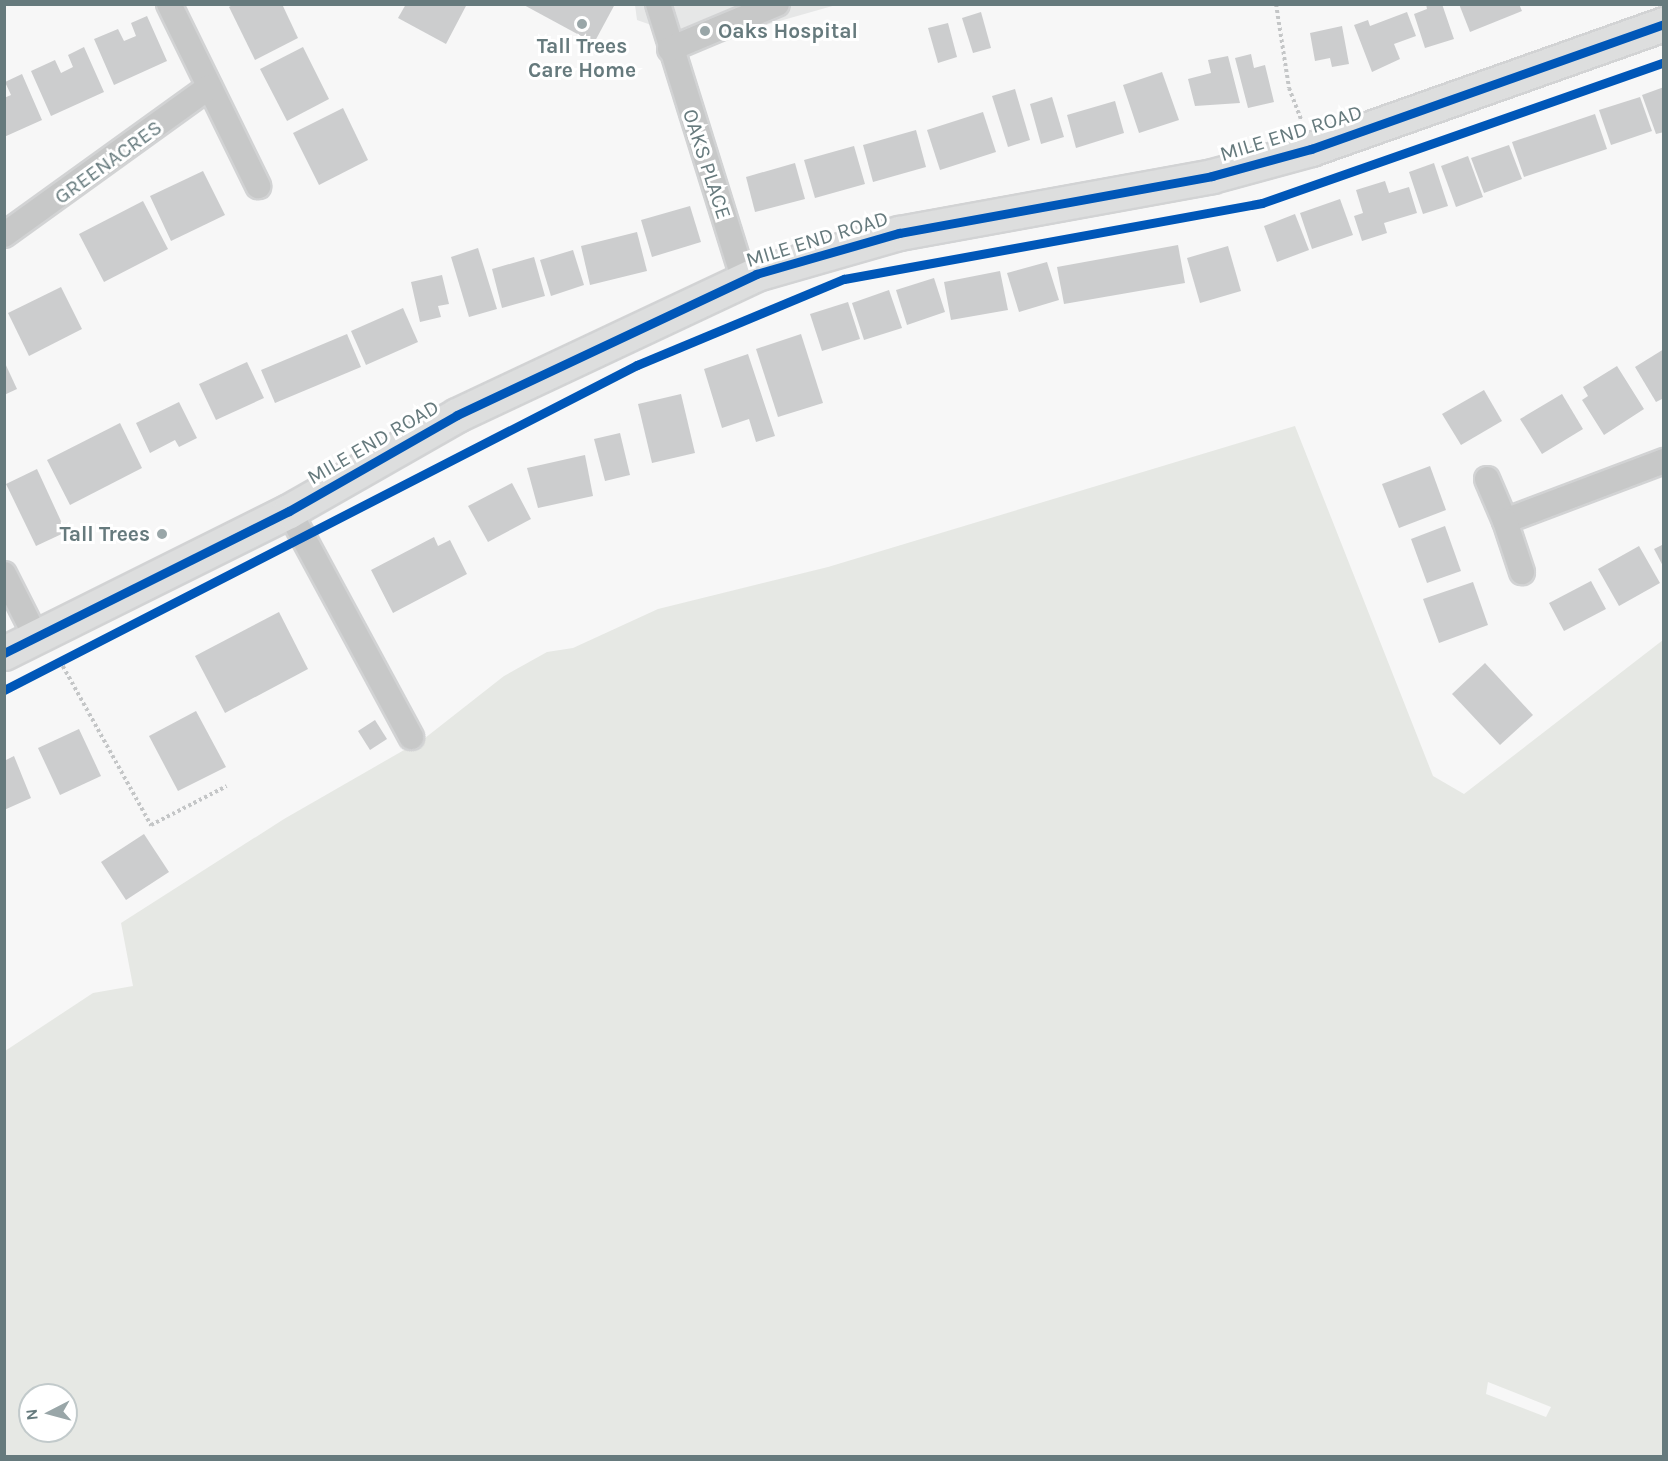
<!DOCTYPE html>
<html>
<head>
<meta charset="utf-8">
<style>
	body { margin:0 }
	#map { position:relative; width:1668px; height:1461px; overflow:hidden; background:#f7f7f7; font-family:Karla,sans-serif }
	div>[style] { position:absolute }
	.built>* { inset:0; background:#e6e7e7 }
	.green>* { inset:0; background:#e6e8e4 }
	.building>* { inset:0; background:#cccdce }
	.path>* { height:4px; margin-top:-2px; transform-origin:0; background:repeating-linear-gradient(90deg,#c4c6c7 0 3px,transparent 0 6px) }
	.roads { filter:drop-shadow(2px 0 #d2d3d4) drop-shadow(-2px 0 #d2d3d4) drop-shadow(0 2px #d2d3d4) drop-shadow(0 -2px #d2d3d4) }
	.street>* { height:24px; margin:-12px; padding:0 12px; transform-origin:12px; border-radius:12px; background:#c7c8c8 }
	.secondary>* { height:33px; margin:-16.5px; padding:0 16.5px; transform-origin:16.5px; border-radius:16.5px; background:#dddede }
	.cycleway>* { height:9px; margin:-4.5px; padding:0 4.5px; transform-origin:4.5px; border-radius:4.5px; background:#0057b8 }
	.dots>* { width:16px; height:16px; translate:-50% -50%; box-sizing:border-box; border:3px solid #fff; border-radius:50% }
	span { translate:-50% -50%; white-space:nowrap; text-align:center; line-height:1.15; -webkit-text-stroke:6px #fff; paint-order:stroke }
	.poi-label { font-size:21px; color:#667a7d; font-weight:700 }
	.left { translate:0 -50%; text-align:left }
	.right { translate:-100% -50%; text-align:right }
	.street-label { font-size:21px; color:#667a7d }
	.frame { position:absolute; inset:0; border:6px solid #667a7d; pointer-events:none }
	.north { position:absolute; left:18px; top:1383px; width:60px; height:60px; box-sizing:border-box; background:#fff; border:2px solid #c2cacb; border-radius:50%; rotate:264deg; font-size:16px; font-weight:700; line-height:24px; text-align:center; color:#667a7d }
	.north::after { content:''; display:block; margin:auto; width:21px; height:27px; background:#99a6a8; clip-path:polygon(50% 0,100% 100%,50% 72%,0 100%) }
</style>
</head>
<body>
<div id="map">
	<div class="built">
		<i style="clip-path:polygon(635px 5px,836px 5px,702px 43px,637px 20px)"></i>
	</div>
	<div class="green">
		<i style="clip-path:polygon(evenodd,1295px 426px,1433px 776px,1464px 794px,1663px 640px,1663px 1456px,5px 1456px,5px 1051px,93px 993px,133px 986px,121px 923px,284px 819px,425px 738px,504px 676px,547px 652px,573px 648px,658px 609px,828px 567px,1295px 426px,1488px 1382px,1551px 1407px,1546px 1417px,1486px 1394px,1488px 1382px,1295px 426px,30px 1395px,66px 1395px,66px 1431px,30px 1431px,30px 1395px)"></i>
	</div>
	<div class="building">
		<i style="clip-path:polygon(234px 4px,282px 4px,298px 38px,255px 60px,229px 7px)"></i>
		<i style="clip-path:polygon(406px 4px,467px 4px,446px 44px,398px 18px)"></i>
		<i style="clip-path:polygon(522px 4px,615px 4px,594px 43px)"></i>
		<i style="clip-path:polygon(1426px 4px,1442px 4px,1454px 39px,1425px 48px,1414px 14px,1427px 9px)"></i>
		<i style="clip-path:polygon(1459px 4px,1519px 4px,1522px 11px,1470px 32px)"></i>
		<i style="clip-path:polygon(981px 12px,991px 48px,973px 53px,962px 18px)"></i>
		<i style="clip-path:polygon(1407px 12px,1416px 36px,1394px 44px,1400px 59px,1372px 72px,1354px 25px,1368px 20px,1370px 26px)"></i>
		<i style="clip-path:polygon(147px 16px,167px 61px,114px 85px,94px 39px,118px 29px,124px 41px,136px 36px,131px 23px)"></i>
		<i style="clip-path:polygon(948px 23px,957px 57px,938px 63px,928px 28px)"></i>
		<i style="clip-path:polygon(1342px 26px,1349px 64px,1332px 67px,1330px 58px,1315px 61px,1310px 33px)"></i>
		<i style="clip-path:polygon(84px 47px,104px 92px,51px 116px,31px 71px,55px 60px,61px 73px,73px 67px,68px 55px)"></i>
		<i style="clip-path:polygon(303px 47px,329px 99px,287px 121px,260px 69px)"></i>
		<i style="clip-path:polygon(1251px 54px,1254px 68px,1265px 65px,1274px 102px,1248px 108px,1235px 58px)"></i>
		<i style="clip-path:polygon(1228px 56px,1240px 103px,1195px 106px,1188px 79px,1211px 73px,1208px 60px)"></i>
		<i style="clip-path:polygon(1162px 72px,1179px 120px,1139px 133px,1123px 85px)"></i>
		<i style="clip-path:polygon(22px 74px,42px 120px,4px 137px,4px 98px,11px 95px,5px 82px)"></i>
		<i style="clip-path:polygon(1664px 87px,1664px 132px,1656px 134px,1642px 95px)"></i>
		<i style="clip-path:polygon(1015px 89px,1030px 140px,1008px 147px,992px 96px)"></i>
		<i style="clip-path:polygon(1052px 97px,1064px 137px,1041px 144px,1030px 104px)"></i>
		<i style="clip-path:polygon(1640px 97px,1652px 131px,1611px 145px,1599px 110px)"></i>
		<i style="clip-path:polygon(1115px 101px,1124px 133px,1076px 148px,1067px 115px)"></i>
		<i style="clip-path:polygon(343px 108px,368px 160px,319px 185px,293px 133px)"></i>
		<i style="clip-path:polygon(983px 112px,996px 152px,940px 170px,927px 130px)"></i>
		<i style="clip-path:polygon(1595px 114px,1607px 149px,1524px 177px,1512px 142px)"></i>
		<i style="clip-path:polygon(916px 130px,926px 167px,873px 182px,863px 145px)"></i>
		<i style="clip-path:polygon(1509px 145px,1522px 179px,1484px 193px,1471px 158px)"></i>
		<i style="clip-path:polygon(854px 146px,865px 184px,815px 198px,804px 160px)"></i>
		<i style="clip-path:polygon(1468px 156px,1483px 197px,1456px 207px,1441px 166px)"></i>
		<i style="clip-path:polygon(795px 163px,805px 199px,755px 212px,746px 177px)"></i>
		<i style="clip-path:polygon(1434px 163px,1448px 206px,1423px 214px,1409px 172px)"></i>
		<i style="clip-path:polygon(203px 171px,225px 215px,171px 241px,150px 196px)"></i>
		<i style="clip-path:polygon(1385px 181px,1389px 193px,1409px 187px,1417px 213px,1384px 223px,1387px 233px,1362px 241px,1354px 216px,1363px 213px,1356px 190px)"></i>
		<i style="clip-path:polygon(1340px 199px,1353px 235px,1312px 249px,1300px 213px)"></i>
		<i style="clip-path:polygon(143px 201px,168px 249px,104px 282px,79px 234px)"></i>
		<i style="clip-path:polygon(690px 206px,701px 242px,652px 257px,641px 220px)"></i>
		<i style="clip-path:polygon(1295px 214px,1309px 250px,1277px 262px,1264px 226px)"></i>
		<i style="clip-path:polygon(637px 232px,647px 271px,590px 285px,581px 246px)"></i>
		<i style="clip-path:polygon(1178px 245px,1185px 283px,1064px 304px,1057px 267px)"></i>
		<i style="clip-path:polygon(1228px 246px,1241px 291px,1200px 303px,1187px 258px)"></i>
		<i style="clip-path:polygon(478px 248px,497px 309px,469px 317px,451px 257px)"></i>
		<i style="clip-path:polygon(573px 250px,584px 285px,551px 296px,540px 260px)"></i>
		<i style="clip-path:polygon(534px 257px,545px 296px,502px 308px,492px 269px)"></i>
		<i style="clip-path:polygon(1047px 262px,1059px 300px,1019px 312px,1007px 273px)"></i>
		<i style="clip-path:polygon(1000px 271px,1008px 310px,951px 320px,944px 282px)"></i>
		<i style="clip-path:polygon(442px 275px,449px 304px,438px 306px,441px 317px,420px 322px,411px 282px)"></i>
		<i style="clip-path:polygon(934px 278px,945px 312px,907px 325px,896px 290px)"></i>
		<i style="clip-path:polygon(61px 287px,82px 329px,29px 356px,8px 313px)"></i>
		<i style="clip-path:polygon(889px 290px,902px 328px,864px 340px,852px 303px)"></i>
		<i style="clip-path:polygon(848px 302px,860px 339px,822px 351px,810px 314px)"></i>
		<i style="clip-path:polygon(403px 308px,418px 342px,366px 365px,351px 331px)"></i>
		<i style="clip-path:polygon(347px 334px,361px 367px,275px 403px,261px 370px)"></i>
		<i style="clip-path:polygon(801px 334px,823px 403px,778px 417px,756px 349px)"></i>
		<i style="clip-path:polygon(1664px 349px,1664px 398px,1656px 402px,1635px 367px)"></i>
		<i style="clip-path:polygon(748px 354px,775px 436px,756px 442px,749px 419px,722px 428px,704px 369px)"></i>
		<i style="clip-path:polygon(4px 361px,17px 389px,4px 395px)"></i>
		<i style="clip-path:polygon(247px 362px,264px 398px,216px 420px,199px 384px)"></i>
		<i style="clip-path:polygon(1617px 366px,1644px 409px,1604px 435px,1582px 400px,1588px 396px,1583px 387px)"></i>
		<i style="clip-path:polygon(1484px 390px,1502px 421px,1461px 445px,1442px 414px)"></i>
		<i style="clip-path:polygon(681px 394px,695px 453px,652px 463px,638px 404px)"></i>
		<i style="clip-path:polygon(1562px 394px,1583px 429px,1542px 454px,1520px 419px)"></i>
		<i style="clip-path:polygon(179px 402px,197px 438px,179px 447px,175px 440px,150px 453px,136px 423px)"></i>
		<i style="clip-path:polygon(120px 423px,142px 468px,70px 505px,47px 460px)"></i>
		<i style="clip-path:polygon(620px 433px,630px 475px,605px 481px,594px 439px)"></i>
		<i style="clip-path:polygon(585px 455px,593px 496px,538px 508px,527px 468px)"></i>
		<i style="clip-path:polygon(1430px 466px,1446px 510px,1399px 528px,1382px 484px)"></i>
		<i style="clip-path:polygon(37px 469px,66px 532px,36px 546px,6px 484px)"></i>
		<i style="clip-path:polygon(512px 483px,531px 519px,488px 542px,468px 506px)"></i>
		<i style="clip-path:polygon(1445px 526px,1461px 571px,1427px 583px,1411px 539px)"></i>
		<i style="clip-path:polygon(434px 537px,438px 546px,450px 540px,467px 574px,393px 613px,371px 570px)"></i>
		<i style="clip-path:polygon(1664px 544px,1664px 568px,1654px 549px)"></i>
		<i style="clip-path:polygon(1639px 546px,1660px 583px,1619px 606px,1598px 569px)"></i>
		<i style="clip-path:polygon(1591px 581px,1606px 609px,1564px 631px,1549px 603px)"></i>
		<i style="clip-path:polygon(1473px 582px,1488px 625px,1439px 643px,1423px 599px)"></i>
		<i style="clip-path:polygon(279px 612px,308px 669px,225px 713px,195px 656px)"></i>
		<i style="clip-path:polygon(1485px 663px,1533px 715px,1500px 745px,1452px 694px)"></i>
		<i style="clip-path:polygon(196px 711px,226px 767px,178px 791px,149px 736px)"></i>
		<i style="clip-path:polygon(375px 720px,387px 739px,370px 750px,358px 731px)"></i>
		<i style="clip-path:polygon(79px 729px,101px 776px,60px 795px,38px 748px)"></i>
		<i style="clip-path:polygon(14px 756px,31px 798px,4px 810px,4px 761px)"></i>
		<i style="clip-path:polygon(144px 834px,169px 872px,126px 900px,101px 862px)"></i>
	</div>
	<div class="path">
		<i style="left:1276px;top:4px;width:85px;rotate:81.2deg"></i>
		<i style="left:1289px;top:88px;width:34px;rotate:69deg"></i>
		<i style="left:60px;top:661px;width:188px;rotate:61deg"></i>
		<i style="left:151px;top:825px;width:85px;rotate:-27.2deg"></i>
	</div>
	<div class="roads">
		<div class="street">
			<i style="left:169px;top:4px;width:203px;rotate:63.9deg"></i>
			<i style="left:658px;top:4px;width:289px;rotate:72.7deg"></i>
			<i style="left:670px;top:49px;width:116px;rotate:-22.8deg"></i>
			<i style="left:4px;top:235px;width:253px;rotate:-35.8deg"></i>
			<i style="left:1487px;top:479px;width:46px;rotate:66.8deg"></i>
			<i style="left:1505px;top:521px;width:170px;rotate:-20.7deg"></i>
			<i style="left:289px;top:511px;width:257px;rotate:61.6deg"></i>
			<i style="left:1505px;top:521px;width:54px;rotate:71.6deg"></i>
			<i style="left:4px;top:574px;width:71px;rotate:63.1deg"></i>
		</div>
		<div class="secondary">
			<i style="left:4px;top:653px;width:318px;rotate:-26.5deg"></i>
			<i style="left:289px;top:511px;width:193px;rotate:-29.7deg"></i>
			<i style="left:457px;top:415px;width:331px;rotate:-25.2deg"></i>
			<i style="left:756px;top:274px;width:149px;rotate:-16deg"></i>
			<i style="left:899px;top:233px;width:318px;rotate:-10.3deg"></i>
			<i style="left:1212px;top:176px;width:103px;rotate:-15.3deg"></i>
			<i style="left:1311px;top:149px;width:374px;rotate:-19.5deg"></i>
		</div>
	</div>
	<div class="cycleway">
		<i style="left:4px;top:653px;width:318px;rotate:-26.5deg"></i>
		<i style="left:289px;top:511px;width:193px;rotate:-29.7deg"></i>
		<i style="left:457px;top:415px;width:331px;rotate:-25.2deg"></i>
		<i style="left:756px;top:274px;width:149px;rotate:-16deg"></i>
		<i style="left:899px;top:233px;width:318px;rotate:-10.3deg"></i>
		<i style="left:1212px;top:176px;width:103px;rotate:-15.3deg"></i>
		<i style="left:1311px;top:149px;width:374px;rotate:-19.5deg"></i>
		<i style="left:4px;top:690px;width:712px;rotate:-27.18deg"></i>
		<i style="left:637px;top:365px;width:224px;rotate:-22.6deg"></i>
		<i style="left:844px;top:279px;width:425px;rotate:-10.3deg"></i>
		<i style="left:1262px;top:203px;width:426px;rotate:-19.3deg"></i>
	</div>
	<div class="dots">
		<i style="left:582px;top:24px;background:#99a6a8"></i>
		<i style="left:705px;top:31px;background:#99a6a8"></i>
		<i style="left:162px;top:534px;background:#99a6a8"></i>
	</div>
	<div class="poi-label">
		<span class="left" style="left:718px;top:31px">Oaks Hospital</span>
		<span style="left:582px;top:58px">Tall Trees<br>Care Home</span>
		<span class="right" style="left:150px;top:534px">Tall Trees</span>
	</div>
	<div class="street-label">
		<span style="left:1291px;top:133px;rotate:-17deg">MILE END ROAD</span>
		<span style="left:108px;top:162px;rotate:-36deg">GREENACRES</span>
		<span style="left:707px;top:164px;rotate:72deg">OAKS PLACE</span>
		<span style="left:817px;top:239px;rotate:-17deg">MILE END ROAD</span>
		<span style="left:373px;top:442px;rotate:-30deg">MILE END ROAD</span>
	</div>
	<div class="frame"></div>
	<div class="north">N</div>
</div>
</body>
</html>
